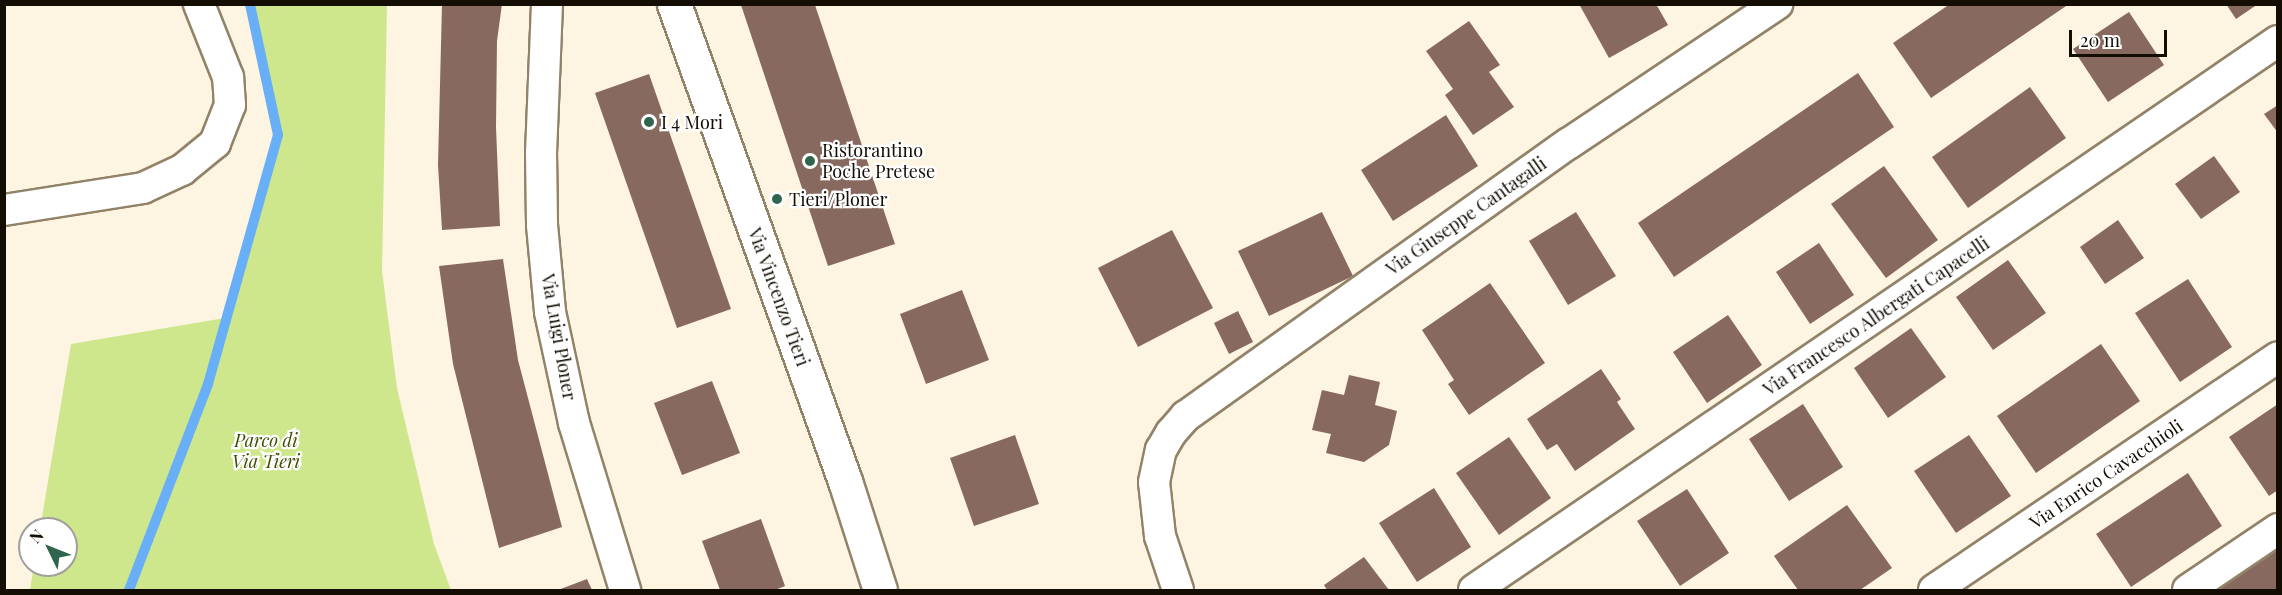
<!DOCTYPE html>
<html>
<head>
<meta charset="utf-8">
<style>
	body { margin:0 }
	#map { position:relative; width:2282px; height:595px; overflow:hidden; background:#fef4e2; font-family:"Playfair Display",serif }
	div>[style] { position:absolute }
	.green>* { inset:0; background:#cee78d }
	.stream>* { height:10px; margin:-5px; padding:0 5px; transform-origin:5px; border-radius:5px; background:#68aff7 }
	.building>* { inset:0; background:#886960 }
	.roads { filter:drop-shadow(2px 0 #928368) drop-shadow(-2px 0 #928368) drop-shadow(0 2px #928368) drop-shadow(0 -2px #928368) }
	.minor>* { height:30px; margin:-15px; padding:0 15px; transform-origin:15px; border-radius:15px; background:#fff }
	.tertiary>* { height:33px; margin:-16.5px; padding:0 16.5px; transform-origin:16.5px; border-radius:16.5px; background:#fff }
	.dots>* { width:16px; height:16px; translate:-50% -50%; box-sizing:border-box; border:3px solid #fff; border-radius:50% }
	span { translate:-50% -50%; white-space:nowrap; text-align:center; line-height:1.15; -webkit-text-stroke:4.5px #fff; paint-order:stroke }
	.poi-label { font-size:18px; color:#130d04 }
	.left { translate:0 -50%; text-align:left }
	.street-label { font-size:18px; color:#130d04 }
	.park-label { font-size:18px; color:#3e4d00; font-style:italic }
	.frame { position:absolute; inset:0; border:6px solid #130d04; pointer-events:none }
	.north { position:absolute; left:18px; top:517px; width:60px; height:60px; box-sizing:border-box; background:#fff; border:2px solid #a19e9b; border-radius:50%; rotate:313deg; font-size:16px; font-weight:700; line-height:24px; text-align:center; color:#130d04 }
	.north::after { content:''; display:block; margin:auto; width:21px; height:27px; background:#2f654c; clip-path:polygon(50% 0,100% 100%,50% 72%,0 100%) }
	.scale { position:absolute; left:2069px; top:30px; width:98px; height:27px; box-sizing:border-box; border:3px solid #130d04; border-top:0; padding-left:8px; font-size:18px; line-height:21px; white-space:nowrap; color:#130d04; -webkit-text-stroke:4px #fff; paint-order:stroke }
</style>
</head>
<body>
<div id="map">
	<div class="green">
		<i style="clip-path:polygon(250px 5px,387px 5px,382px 271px,397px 388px,434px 544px,451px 590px,30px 590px,34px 565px,66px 565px,66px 529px,40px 529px,71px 344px,225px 318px,278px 135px)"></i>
	</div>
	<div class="stream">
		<i style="left:129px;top:590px;width:221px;rotate:-69deg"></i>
		<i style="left:208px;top:384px;width:259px;rotate:-74.3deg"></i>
		<i style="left:278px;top:135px;width:134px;rotate:-102.1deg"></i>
	</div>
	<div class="building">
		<i style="clip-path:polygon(442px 4px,502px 4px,497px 41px,496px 127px,500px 226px,442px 230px,438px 165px)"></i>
		<i style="clip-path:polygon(1579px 4px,1656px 4px,1668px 25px,1609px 58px)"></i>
		<i style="clip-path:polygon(1950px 4px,2069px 4px,1931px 98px,1893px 43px)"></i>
		<i style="clip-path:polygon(2226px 4px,2258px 4px,2236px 19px)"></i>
		<i style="clip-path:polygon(741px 5px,815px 5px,895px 244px,828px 266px)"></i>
		<i style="clip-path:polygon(2129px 12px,2164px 65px,2108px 102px,2073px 49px)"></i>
		<i style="clip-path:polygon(1469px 21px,1500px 65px,1489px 72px,1514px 107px,1473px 135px,1445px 95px,1453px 89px,1426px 51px)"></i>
		<i style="clip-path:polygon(1858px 73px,1894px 127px,1674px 277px,1638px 223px)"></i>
		<i style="clip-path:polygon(649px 74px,731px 309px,677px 328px,595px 93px)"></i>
		<i style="clip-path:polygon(2030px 87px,2066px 138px,1968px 208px,1932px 157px)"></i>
		<i style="clip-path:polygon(2278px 105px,2278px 133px,2264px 114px)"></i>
		<i style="clip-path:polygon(1446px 115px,1478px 166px,1393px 221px,1361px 170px)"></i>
		<i style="clip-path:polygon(2214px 156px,2240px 192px,2201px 219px,2175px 184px)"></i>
		<i style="clip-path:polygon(1884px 166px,1938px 240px,1886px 278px,1831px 204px)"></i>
		<i style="clip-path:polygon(1322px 212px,1353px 276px,1269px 316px,1238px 251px)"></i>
		<i style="clip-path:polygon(1576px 212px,1616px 276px,1568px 305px,1529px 241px)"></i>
		<i style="clip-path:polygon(2118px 220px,2144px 258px,2105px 284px,2080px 247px)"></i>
		<i style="clip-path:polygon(1172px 230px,1213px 308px,1138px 347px,1098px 268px)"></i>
		<i style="clip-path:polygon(1819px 243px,1854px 295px,1810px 324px,1776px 272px)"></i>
		<i style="clip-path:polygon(503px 259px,518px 360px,562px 527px,499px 548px,453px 364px,439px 266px)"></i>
		<i style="clip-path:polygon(2008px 260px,2046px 313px,1993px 350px,1956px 297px)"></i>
		<i style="clip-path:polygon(2188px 279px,2232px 347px,2180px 382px,2135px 313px)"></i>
		<i style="clip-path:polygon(1490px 283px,1545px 363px,1469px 415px,1448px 384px,1454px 380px,1422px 330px)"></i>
		<i style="clip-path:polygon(962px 290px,989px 360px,926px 384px,900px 314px)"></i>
		<i style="clip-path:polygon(1238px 311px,1253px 342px,1229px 354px,1214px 323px)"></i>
		<i style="clip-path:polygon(1728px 315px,1762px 365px,1707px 403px,1673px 352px)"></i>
		<i style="clip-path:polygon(1911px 328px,1946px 377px,1888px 418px,1854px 368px)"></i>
		<i style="clip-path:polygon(2101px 344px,2140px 401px,2036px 473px,1997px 416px)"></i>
		<i style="clip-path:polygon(1601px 369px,1621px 399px,1617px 402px,1635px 429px,1575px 471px,1557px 444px,1547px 450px,1527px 419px)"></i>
		<i style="clip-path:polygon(1349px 375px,1380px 382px,1375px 405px,1397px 411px,1389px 445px,1364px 462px,1326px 453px,1331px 434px,1312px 430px,1322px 390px,1344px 395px)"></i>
		<i style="clip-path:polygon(712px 381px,740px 453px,682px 475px,654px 403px)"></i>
		<i style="clip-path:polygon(1803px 404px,1843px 467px,1789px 501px,1749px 439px)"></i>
		<i style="clip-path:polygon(2278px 404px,2278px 490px,2269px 496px,2229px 437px)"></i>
		<i style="clip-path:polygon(1015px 435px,1039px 504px,974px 526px,950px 458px)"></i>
		<i style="clip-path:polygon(1969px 435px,2011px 496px,1956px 533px,1914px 471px)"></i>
		<i style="clip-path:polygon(1509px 437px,1551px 498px,1499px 535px,1456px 473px)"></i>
		<i style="clip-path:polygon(2188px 473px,2222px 526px,2131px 587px,2096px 534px)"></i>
		<i style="clip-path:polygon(1434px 488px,1471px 547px,1417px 582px,1379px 523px)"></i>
		<i style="clip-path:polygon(1687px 489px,1729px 553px,1680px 586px,1637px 521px)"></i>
		<i style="clip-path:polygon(1847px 505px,1892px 568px,1860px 590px,1798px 590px,1774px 556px)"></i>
		<i style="clip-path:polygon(761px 519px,785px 586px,775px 590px,720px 590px,702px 541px)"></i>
		<i style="clip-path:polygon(2278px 543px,2278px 590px,2212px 590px)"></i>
		<i style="clip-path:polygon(1364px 557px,1389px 590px,1327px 590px,1324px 585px)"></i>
		<i style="clip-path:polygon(587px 579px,592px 590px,558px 590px)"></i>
	</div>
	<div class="roads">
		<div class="minor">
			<i style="left:547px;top:4px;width:148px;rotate:92.3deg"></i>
			<i style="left:541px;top:152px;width:73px;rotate:89.2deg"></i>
			<i style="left:542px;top:225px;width:87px;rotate:84.7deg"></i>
			<i style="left:550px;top:312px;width:114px;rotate:77.8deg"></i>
			<i style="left:574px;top:423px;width:175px;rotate:73deg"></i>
			<i style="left:4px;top:210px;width:141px;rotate:-9deg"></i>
			<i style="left:143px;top:188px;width:43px;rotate:-24.8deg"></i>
			<i style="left:182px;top:170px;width:43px;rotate:-39.3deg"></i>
			<i style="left:215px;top:143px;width:41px;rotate:-68.5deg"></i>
			<i style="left:230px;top:105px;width:28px;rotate:-94deg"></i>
			<i style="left:228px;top:77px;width:79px;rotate:-111.7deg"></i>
			<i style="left:1178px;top:590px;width:57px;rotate:-108.4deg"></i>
			<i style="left:1160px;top:536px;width:54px;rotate:-96.3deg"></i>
			<i style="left:1154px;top:482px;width:33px;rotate:-78deg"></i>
			<i style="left:1161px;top:450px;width:20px;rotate:-60deg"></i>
			<i style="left:1171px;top:433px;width:23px;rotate:-49deg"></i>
			<i style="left:1186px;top:416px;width:469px;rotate:-35.5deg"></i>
			<i style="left:1568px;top:144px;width:252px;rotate:-33.8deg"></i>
			<i style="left:1474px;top:590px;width:974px;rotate:-34.33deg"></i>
			<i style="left:1934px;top:590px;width:415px;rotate:-34.1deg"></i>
			<i style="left:2188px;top:590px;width:109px;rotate:-34.1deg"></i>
		</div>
		<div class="tertiary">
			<i style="left:674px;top:4px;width:507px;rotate:70.28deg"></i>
			<i style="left:845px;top:481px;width:114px;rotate:72.2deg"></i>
		</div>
	</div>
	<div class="dots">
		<i style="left:649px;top:122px;background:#2f654c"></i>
		<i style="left:810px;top:161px;background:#2f654c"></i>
		<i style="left:777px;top:199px;background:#2f654c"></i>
	</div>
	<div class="poi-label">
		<span class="left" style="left:661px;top:122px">I 4 Mori</span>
		<span class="left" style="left:822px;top:161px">Ristorantino<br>Poche Pretese</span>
		<span class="left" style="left:789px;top:199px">Tieri/Ploner</span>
	</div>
	<div class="street-label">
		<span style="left:1466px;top:216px;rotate:-35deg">Via Giuseppe Cantagalli</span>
		<span style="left:779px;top:297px;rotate:70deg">Via Vincenzo Tieri</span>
		<span style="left:1876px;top:316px;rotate:-34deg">Via Francesco Albergati Capacelli</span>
		<span style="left:559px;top:337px;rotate:80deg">Via Luigi Ploner</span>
		<span style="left:2106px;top:474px;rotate:-34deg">Via Enrico Cavacchioli</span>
	</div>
	<div class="park-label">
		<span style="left:266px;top:451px">Parco di<br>Via Tieri</span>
	</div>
	<div class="frame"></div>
	<div class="north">N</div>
	<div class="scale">20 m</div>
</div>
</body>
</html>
